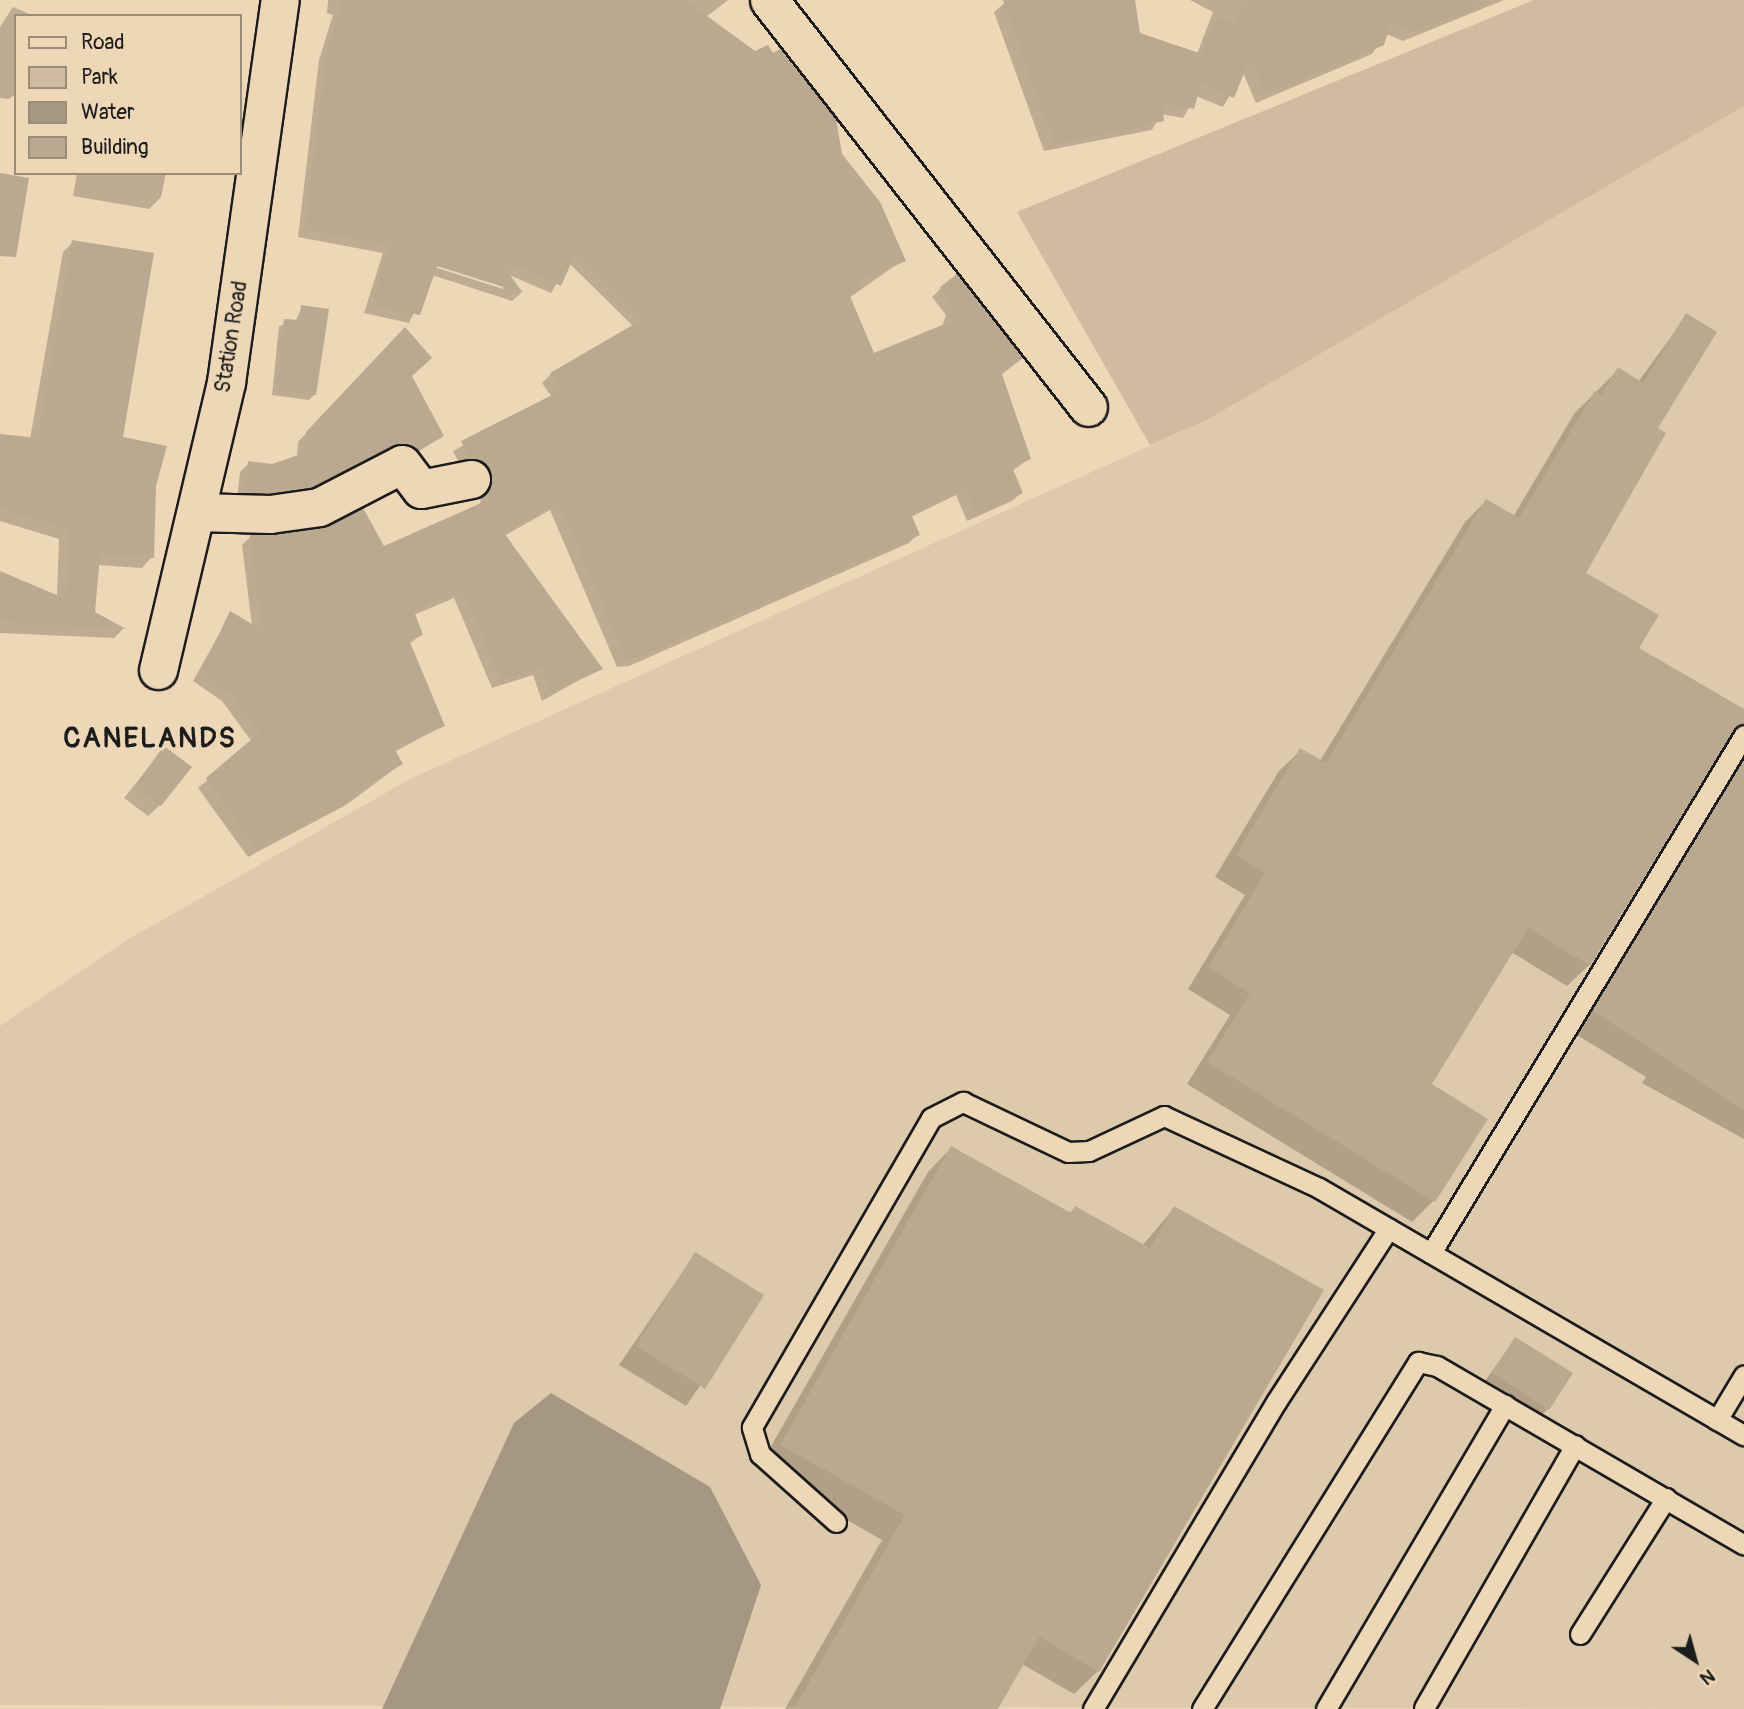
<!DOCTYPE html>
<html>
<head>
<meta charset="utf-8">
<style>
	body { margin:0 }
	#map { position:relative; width:1744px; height:1709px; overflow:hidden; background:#edd7b6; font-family:Pangolin,sans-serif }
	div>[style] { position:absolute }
	.built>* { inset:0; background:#ddc9ab }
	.green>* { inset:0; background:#cfbba0 }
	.water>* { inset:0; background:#a59782 }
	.shadow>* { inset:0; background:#0003 }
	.building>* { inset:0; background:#b9a990 }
	.roads { filter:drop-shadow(2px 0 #1c1c1c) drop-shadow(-2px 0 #1c1c1c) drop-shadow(0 2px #1c1c1c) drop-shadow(0 -2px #1c1c1c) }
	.lane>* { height:19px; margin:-9.5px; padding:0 9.5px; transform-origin:9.5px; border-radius:9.5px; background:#edd7b6 }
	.street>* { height:37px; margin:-18.5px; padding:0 18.5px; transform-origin:18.5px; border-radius:18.5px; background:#edd7b6 }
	span { translate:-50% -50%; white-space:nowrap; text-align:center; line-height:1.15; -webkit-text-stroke:7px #edd7b6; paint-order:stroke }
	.street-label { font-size:21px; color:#1c1c1c }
	.district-label { font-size:28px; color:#1c1c1c; font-weight:700; letter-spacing:2px }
	.legend { position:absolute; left:14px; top:14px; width:228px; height:161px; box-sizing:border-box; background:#edd7b6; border:2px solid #998c78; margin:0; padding:9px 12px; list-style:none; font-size:21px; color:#1c1c1c }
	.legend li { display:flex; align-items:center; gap:14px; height:35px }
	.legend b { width:35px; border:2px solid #998c78 }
	.north { position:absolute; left:1660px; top:1625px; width:70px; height:70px; -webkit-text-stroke:5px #edd7b6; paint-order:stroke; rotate:144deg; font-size:19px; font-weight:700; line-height:28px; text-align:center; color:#1c1c1c }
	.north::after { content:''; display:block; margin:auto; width:24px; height:32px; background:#1c1c1c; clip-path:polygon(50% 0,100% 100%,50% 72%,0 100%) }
</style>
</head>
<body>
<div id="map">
	<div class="built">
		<i style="clip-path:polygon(1744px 106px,1744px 1709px,0 1705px,0 1026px,127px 940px,412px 778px,1207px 420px)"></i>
	</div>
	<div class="green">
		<i style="clip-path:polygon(1534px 0,1744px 0,1744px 106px,1207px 420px,1150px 445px,1017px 212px)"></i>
	</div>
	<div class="water">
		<i style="clip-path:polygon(551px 1393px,710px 1487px,761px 1585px,720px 1709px,382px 1709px,514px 1423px)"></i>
	</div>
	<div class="shadow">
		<i style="clip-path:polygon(evenodd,328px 0,728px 0,706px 17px,840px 155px,903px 260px,849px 298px,874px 355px,942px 327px,946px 315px,932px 297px,941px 288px,1020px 358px,1001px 375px,1029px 459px,1012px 471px,1021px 493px,1012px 501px,967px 521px,956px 495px,911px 517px,918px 534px,909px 543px,629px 666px,617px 667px,550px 510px,504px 536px,600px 668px,542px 701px,533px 675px,492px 688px,454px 598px,414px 615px,421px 635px,409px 644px,443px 726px,394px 752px,401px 764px,346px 805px,248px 857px,198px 788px,252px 742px,222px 701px,193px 681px,231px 613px,252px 626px,242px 545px,251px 536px,383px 548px,480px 505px,483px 483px,461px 467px,453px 451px,552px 397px,542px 383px,551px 374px,634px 327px,569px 263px,551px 293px,507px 274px,521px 293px,512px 301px,432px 275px,409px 323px,364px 313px,383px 253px,298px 237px,319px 60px,333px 15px,327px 13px,328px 0,429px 262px,503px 285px,503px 289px,428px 265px,429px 262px)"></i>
		<i style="clip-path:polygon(1008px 0,1134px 0,1138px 35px,1197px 54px,1213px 12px,1190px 0,1504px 0,1403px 41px,1386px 34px,1372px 54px,1256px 103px,1243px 73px,1223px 107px,1196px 96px,1183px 118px,1161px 114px,1152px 130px,1044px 151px,994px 12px)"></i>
		<i style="clip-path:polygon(13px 7px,34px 16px,16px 16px,16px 93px,9px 99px,0 98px,0 27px)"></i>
		<i style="clip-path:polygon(77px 173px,166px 173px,161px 197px,149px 209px,73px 196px)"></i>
		<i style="clip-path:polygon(73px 242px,121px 438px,155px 485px,152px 557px,142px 568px,97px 565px,93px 612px,123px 629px,114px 638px,0 633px,0 573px,57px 597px,59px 539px,0 521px,0 436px,30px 439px,63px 252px)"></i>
		<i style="clip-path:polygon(302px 307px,315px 394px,309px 400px,272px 395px,279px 326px,295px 322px)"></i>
		<i style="clip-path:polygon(1687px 315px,1655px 429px,1584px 574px,1637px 649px,1744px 711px,1744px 1139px,1642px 1083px,1646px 1077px,1572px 1032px,1734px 750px,1722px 744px,1589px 965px,1567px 986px,1511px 952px,1430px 1084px,1433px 1201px,1412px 1222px,1187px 1084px,1230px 1015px,1188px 989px,1245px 895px,1215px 877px,1279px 771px,1301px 750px,1320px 761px,1465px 522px,1486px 501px,1513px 517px,1574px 414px,1618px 370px,1638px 382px)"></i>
		<i style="clip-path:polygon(405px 330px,410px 376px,442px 436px,409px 458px,302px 495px,237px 500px,240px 472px,249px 463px,272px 466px,297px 457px,298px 442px)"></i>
		<i style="clip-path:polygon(165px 748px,160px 805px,148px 816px,124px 798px)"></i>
		<i style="clip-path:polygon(951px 1148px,1069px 1214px,1076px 1208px,1142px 1246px,1174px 1208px,1098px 1671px,1074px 1694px,1022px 1664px,996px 1709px,785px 1709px,882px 1540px,758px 1469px,928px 1172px)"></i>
		<i style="clip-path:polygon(695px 1254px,762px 1296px,686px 1406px,619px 1365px)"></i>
		<i style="clip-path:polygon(1515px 1339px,1548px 1409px,1536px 1420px,1482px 1385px)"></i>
	</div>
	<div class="building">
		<i style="clip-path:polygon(342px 0,685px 0,755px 51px,768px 45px,773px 53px,780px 49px,836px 119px,842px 154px,880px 202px,906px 261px,860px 281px,863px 288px,849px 294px,874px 353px,952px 321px,947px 313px,955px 307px,940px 287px,957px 274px,1023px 358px,1002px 374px,1031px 459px,1012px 467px,1023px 493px,976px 513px,965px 488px,911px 514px,920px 535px,639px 657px,626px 659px,559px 502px,504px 533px,603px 669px,551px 693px,542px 667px,501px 680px,463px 590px,414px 611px,423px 635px,409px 640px,445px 726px,394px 748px,403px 764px,354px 792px,357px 797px,257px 849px,206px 778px,260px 732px,230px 693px,201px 672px,230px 611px,262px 630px,250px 534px,322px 528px,363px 508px,384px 546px,488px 500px,491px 474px,469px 458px,461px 441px,562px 390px,550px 373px,643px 319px,576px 252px,561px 286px,498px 258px,523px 293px,437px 266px,420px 315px,372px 305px,390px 245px,305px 229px,327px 50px)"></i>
		<i style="clip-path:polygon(1003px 0,1135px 0,1140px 33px,1202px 54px,1216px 17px,1233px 23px,1250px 0,1490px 2px,1414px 32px,1391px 23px,1384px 45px,1266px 94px,1250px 58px,1234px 98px,1201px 84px,1194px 109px,1162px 102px,1164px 121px,1063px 143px,1054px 142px)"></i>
		<i style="clip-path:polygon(0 173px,29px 178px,16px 257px,0 256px)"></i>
		<i style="clip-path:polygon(72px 240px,154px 253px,123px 437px,167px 446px,156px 486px,154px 558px,100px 555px,95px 612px,126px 629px,0 621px,0 571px,66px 599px,68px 529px,0 508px,0 434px,38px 438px)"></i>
		<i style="clip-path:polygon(301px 305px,329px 309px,316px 395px,276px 390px,284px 319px,300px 320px)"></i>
		<i style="clip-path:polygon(1686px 313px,1717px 332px,1658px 428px,1666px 433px,1586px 573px,1659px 615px,1639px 648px,1744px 709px,1744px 723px,1734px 729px,1590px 966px,1528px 928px,1432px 1084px,1488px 1119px,1435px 1202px,1207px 1062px,1250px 993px,1208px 967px,1265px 873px,1236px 855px,1300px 748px,1326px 763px,1486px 499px,1519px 518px,1595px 391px,1601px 395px,1618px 367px,1643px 383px)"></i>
		<i style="clip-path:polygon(405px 327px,432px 358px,412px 376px,444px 436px,418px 451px,408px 441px,393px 445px,312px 487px,245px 492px,248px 461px,272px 464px,304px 453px,306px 432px)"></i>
		<i style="clip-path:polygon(164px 746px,192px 767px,161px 806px,135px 785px)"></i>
		<i style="clip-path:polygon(1744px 759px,1744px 1111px,1592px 1010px)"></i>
		<i style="clip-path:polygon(951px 1146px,1071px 1213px,1075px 1206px,1150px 1248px,1174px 1206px,1324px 1290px,1099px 1672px,1039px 1637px,998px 1709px,794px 1709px,905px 1515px,780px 1445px)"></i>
		<i style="clip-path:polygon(695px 1252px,764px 1295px,705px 1389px,636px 1346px)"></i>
		<i style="clip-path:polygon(1515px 1337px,1573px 1373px,1549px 1410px,1492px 1373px)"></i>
	</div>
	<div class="roads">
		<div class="lane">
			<i style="left:1431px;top:1253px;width:605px;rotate:-58.86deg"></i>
			<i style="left:1717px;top:1420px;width:52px;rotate:-59deg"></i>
			<i style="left:836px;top:1522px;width:102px;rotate:-138.2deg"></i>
			<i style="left:760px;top:1454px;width:28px;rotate:-107deg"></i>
			<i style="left:752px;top:1427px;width:357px;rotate:-59.9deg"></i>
			<i style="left:931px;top:1118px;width:36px;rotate:-27deg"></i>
			<i style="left:963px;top:1102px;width:116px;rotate:25.5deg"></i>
			<i style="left:1068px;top:1152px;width:21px;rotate:-3deg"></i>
			<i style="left:1089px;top:1151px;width:83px;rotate:-25deg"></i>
			<i style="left:1164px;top:1116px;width:171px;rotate:24.9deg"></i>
			<i style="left:1319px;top:1188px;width:492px;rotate:30.2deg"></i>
			<i style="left:1580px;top:1634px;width:161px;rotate:-57.7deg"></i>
			<i style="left:1424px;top:1708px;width:303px;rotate:-60.1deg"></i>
			<i style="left:1093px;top:1709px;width:357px;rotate:-59.2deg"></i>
			<i style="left:1276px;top:1402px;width:207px;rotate:-57deg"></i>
			<i style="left:1202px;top:1709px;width:409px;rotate:-58.1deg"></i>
			<i style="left:1418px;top:1362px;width:19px;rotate:12deg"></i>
			<i style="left:1437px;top:1366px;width:355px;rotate:30.2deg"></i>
			<i style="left:1326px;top:1709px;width:353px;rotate:-59.5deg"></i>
		</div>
		<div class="street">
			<i style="left:769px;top:0;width:517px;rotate:51.91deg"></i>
			<i style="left:196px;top:512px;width:74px;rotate:1.5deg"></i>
			<i style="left:270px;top:514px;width:49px;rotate:-8.1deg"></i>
			<i style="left:319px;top:507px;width:93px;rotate:-27.4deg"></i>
			<i style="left:402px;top:464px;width:31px;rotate:53deg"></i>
			<i style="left:421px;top:489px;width:51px;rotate:-11.3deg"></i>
			<i style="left:158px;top:670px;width:296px;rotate:-76.7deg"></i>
			<i style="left:226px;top:382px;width:386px;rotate:-82deg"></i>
		</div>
	</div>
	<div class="street-label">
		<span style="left:232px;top:337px;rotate:-81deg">Station Road</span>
	</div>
	<div class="district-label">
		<span style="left:150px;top:739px">CANELANDS</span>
	</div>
	<ul class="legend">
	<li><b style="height:9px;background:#edd7b6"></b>Road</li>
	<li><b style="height:19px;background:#cfbba0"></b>Park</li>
	<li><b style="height:19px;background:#a59782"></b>Water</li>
	<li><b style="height:19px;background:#b9a990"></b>Building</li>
	</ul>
	<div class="north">N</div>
</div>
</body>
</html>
